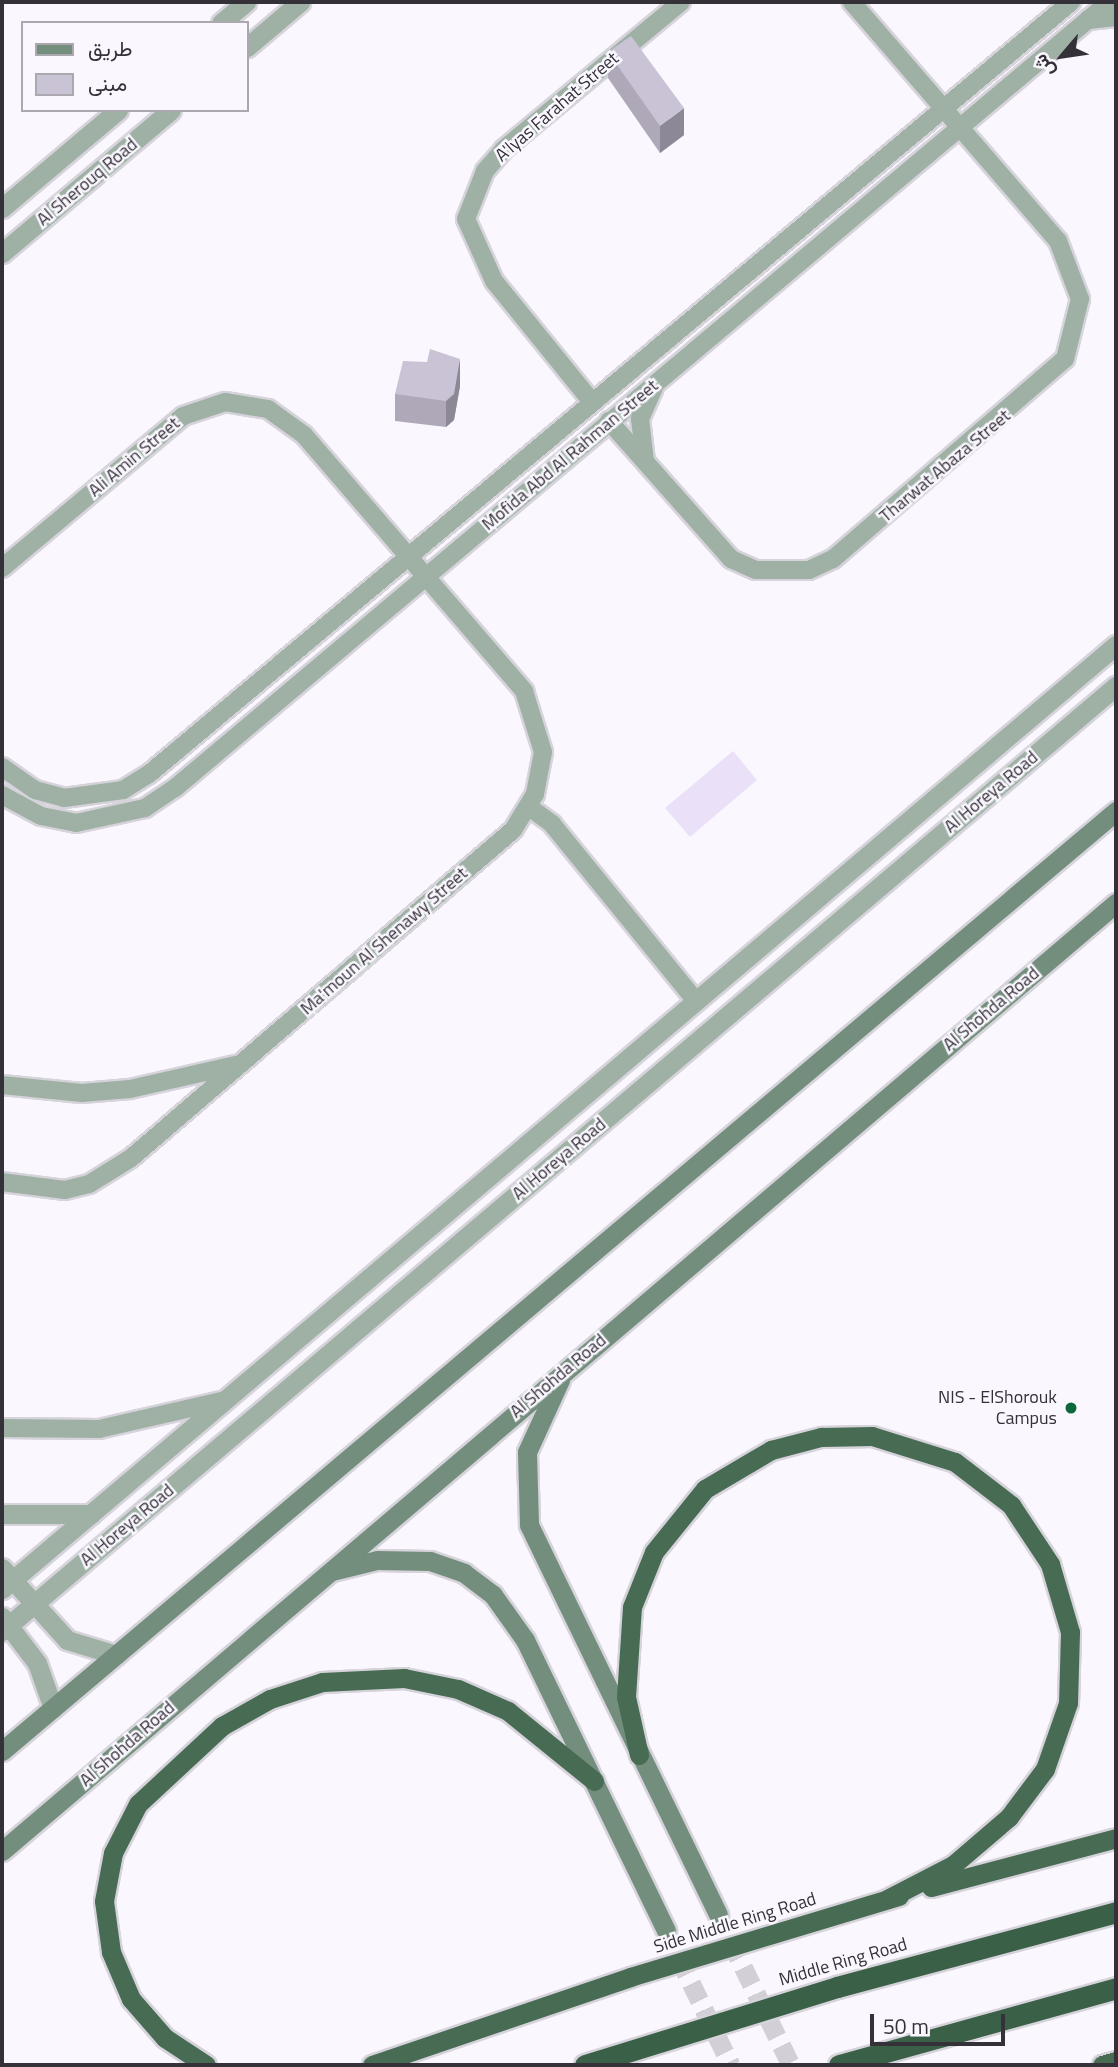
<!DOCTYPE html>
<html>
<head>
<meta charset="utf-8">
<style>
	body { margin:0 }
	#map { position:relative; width:1118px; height:2067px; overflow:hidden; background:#faf7ff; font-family:"Titillium Web",Vazirmatn,sans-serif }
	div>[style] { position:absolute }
	.green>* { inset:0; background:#eae1f9 }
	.secondary-tunnel>* { height:19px; margin-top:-9.5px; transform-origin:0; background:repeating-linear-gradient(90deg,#d2cfd7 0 19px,transparent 0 29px) }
	.roads { filter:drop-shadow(2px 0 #d6d3db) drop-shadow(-2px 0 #d6d3db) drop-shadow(0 2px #d6d3db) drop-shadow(0 -2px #d6d3db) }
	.minor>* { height:18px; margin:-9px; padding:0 9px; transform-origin:9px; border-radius:9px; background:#9fb1a5 }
	.tertiary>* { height:19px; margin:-9.5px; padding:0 9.5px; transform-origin:9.5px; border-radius:9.5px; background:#9fb1a5 }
	.secondary>* { height:19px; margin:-9.5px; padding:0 9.5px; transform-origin:9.5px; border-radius:9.5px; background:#748e7d }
	.trunk>* { height:19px; margin:-9.5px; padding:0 9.5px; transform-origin:9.5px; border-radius:9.5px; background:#486b54 }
	.motorway>* { height:21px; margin:-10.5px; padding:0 10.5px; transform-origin:10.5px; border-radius:10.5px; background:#3b6048 }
	.wall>* { inset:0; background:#aea8b8 }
	.shaded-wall>* { inset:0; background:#8d8896 }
	.building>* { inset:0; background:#cac3d6 }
	.dots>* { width:19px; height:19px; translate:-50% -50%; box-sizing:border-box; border:4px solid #faf7ff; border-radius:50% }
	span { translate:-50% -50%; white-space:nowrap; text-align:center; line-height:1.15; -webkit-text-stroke:5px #faf7ff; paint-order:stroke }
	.street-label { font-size:18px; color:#343139 }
	.poi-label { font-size:18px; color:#343139 }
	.right { translate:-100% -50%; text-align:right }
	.frame { position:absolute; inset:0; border:4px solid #343139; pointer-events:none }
	.legend { position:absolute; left:21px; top:21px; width:228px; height:91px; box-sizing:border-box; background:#faf7ff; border:2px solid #aba8b0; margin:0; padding:9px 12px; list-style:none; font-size:21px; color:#343139 }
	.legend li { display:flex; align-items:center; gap:14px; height:35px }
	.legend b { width:35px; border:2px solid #aba8b0 }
	.north { position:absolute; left:1027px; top:21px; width:70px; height:70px; -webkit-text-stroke:5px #faf7ff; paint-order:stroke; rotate:241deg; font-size:19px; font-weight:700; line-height:28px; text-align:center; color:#343139 }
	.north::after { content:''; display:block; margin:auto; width:24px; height:32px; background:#343139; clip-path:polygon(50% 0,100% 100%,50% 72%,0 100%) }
	.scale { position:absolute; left:870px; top:2014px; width:135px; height:32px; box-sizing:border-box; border:4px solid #343139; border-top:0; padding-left:9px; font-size:21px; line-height:24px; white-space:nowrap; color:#343139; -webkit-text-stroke:5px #faf7ff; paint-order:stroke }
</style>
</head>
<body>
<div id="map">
	<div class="green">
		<i style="clip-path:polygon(733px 751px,757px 780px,690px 837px,665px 808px)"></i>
	</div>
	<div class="secondary-tunnel">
		<i style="left:718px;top:1915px;width:167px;rotate:64deg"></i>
		<i style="left:666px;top:1931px;width:149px;rotate:64.1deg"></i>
	</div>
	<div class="roads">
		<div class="minor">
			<i style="left:592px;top:402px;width:156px;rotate:-129deg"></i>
			<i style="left:494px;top:281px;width:68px;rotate:-114.3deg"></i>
			<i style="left:466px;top:219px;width:52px;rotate:-68.4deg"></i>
			<i style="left:485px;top:171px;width:29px;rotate:-49deg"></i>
			<i style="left:504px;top:149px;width:230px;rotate:-39.7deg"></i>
			<i style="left:609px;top:421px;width:184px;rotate:48.5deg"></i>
			<i style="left:731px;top:559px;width:27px;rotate:24deg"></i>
			<i style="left:756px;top:570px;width:53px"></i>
			<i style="left:809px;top:570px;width:26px;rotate:-25deg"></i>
			<i style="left:833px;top:559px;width:306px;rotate:-40.8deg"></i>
			<i style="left:1065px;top:359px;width:62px;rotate:-76deg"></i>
			<i style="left:1080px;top:299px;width:62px;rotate:-110.8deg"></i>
			<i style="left:1058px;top:241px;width:316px;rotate:-130.8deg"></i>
			<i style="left:645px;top:461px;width:42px;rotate:-96.8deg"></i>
			<i style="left:640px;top:419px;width:34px;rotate:-66deg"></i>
			<i style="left:2px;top:568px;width:236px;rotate:-40deg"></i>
			<i style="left:183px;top:416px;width:44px;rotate:-18.4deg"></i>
			<i style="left:225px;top:402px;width:44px;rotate:9.2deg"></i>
			<i style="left:268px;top:409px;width:44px;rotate:35.8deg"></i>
			<i style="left:304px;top:435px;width:338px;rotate:49.3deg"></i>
			<i style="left:524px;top:691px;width:64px;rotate:72.7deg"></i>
			<i style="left:543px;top:752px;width:43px;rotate:100.8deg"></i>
			<i style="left:535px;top:794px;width:42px;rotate:121.4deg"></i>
			<i style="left:513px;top:830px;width:503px;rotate:139.35deg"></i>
			<i style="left:131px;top:1158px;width:49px;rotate:148.2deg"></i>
			<i style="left:89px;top:1184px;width:25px;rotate:166deg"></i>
			<i style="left:65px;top:1190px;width:64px;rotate:-172.8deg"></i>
			<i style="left:2px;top:767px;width:40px;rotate:34.9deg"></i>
			<i style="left:35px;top:790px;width:30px;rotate:15deg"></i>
			<i style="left:64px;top:798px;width:60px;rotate:-7.7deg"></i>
			<i style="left:123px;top:790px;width:31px;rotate:-32deg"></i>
			<i style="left:149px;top:774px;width:1203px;rotate:-39.94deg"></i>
			<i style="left:2px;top:795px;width:44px;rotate:28.3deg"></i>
			<i style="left:41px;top:816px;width:36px;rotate:11deg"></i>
			<i style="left:76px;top:823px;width:71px;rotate:-12.3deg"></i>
			<i style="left:145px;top:808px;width:36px;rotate:-34deg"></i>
			<i style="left:175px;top:788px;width:1221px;rotate:-40.08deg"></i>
			<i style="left:529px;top:807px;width:29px;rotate:36deg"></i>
			<i style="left:552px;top:824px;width:228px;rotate:50.9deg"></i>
			<i style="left:2px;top:1085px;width:80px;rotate:5.7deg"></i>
			<i style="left:82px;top:1093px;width:48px;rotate:-4.8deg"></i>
			<i style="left:130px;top:1089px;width:109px;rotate:-12.8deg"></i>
			<i style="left:2px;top:1428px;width:97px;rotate:0.6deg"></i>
			<i style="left:99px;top:1429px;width:130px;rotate:-12.9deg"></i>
		</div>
		<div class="tertiary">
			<i style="left:1088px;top:19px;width:28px;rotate:-6deg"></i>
			<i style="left:221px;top:23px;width:33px;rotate:-40deg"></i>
			<i style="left:247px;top:47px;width:70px;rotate:-40.3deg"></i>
			<i style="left:2px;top:208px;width:152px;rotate:-40.2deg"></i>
			<i style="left:2px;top:253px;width:221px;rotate:-40.2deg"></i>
			<i style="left:2px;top:1514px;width:89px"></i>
			<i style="left:2px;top:1568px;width:97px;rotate:47.9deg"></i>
			<i style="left:67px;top:1640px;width:51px;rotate:17deg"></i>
			<i style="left:2px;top:1589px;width:1460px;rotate:-40.28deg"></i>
			<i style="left:2px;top:1617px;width:58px;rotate:52.7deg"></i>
			<i style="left:37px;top:1663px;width:48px;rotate:70.4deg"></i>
			<i style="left:2px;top:1631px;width:1461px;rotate:-40.31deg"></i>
		</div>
		<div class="secondary">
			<i style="left:560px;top:1380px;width:79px;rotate:114.6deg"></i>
			<i style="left:527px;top:1452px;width:73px;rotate:88.4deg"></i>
			<i style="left:529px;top:1525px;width:433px;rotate:64.1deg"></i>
			<i style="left:332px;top:1571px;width:46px;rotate:-13.7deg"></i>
			<i style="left:377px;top:1560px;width:53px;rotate:1.1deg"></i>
			<i style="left:430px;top:1561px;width:36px;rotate:19deg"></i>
			<i style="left:464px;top:1573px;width:36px;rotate:37deg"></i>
			<i style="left:493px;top:1595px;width:55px;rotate:54.6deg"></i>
			<i style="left:525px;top:1640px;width:323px;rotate:64.1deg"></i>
			<i style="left:2px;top:1751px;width:1458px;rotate:-40.16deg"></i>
			<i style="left:2px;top:1851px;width:1463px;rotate:-40.4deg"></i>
		</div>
		<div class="trunk">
			<i style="left:639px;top:1755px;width:59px;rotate:-102.6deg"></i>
			<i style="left:626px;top:1697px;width:90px;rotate:-86.2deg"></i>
			<i style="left:632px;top:1607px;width:59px;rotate:-68.2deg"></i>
			<i style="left:654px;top:1552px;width:81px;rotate:-51deg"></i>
			<i style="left:705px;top:1489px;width:77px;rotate:-30.6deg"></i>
			<i style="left:771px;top:1450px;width:52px;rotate:-14.6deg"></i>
			<i style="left:821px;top:1437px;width:51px;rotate:-1.1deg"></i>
			<i style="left:872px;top:1436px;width:87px;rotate:17.4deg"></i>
			<i style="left:955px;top:1462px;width:71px;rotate:37.5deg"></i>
			<i style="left:1011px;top:1505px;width:71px;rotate:56.5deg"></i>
			<i style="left:1050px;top:1564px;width:71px;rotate:73.6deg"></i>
			<i style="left:1070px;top:1632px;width:71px;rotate:91.6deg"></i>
			<i style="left:1068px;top:1703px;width:70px;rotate:109.2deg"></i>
			<i style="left:1045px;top:1769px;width:60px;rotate:126.9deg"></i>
			<i style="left:1009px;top:1817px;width:74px;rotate:139.4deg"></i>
			<i style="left:953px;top:1865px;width:74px;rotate:152.7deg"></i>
			<i style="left:931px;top:1887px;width:191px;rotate:-14.8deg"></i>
			<i style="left:206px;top:2065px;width:49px;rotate:-146.6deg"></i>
			<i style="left:165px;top:2038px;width:52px;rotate:-131.1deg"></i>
			<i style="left:131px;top:1999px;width:51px;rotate:-113.1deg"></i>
			<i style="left:111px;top:1952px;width:51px;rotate:-97.8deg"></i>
			<i style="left:104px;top:1901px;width:49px;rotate:-79.4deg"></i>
			<i style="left:113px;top:1853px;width:55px;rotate:-63deg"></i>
			<i style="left:138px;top:1804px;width:115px;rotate:-42.9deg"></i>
			<i style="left:222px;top:1726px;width:55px;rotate:-29.4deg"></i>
			<i style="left:270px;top:1699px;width:55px;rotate:-18.1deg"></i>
			<i style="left:322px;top:1682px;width:82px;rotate:-2.8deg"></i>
			<i style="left:404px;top:1678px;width:55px;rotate:11.5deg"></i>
			<i style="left:458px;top:1689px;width:55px;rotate:23.7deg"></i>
			<i style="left:508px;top:1711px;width:111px;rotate:39.1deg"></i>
			<i style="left:372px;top:2065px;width:273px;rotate:-18.8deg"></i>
			<i style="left:630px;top:1977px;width:281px;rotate:-16.8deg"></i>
			<i style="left:1102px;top:2065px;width:15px;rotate:-16deg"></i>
		</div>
		<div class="motorway">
			<i style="left:585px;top:2065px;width:264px;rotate:-17.2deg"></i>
			<i style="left:837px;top:1987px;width:289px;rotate:-15deg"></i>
			<i style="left:839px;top:2065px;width:288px;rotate:-15.5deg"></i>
		</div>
	</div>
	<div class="wall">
		<i style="clip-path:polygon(608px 52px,684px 135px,660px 153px,608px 78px)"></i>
		<i style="clip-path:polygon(427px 362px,460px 386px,454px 420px,446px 427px,395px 421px,395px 394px)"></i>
	</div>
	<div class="shaded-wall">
		<i style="clip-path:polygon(684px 108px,684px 135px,660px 153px,660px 126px)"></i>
		<i style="clip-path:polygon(460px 359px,460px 386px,454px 420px,446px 427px,446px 401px)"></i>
	</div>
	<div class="building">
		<i style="clip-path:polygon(631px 36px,684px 108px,660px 126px,608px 52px)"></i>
		<i style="clip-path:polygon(430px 349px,460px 359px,454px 394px,446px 401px,395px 394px,403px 361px,427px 362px)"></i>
	</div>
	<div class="dots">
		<i style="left:1071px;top:1408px;background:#0c683c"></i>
	</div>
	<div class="street-label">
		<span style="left:557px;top:107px;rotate:-41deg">A'lyas Farahat Street</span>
		<span style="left:87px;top:182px;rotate:-40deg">Al Sherouq Road</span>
		<span style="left:570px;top:455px;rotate:-40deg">Mofida Abd Al Rahman Street</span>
		<span style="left:134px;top:457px;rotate:-40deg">Ali Amin Street</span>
		<span style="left:945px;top:466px;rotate:-40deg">Tharwat Abaza Street</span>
		<span style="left:991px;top:792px;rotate:-40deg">Al Horeya Road</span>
		<span style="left:384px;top:941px;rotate:-41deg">Ma'moun Al Shenawy Street</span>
		<span style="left:991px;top:1009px;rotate:-40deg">Al Shohda Road</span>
		<span style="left:559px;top:1159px;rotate:-40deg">Al Horeya Road</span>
		<span style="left:558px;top:1376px;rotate:-40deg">Al Shohda Road</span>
		<span style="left:127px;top:1525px;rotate:-40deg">Al Horeya Road</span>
		<span style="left:127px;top:1744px;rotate:-41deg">Al Shohda Road</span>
		<span style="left:735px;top:1923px;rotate:-17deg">Side Middle Ring Road</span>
		<span style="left:843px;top:1962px;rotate:-16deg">Middle Ring Road</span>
	</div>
	<div class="poi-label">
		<span class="right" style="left:1057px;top:1408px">NIS - ElShorouk<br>Campus</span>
	</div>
	<div class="frame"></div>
	<ul class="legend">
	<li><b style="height:9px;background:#748e7d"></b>طريق</li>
	<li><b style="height:19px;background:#cac3d6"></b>مبنى</li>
	</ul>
	<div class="north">ش</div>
	<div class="scale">50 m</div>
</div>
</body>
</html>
